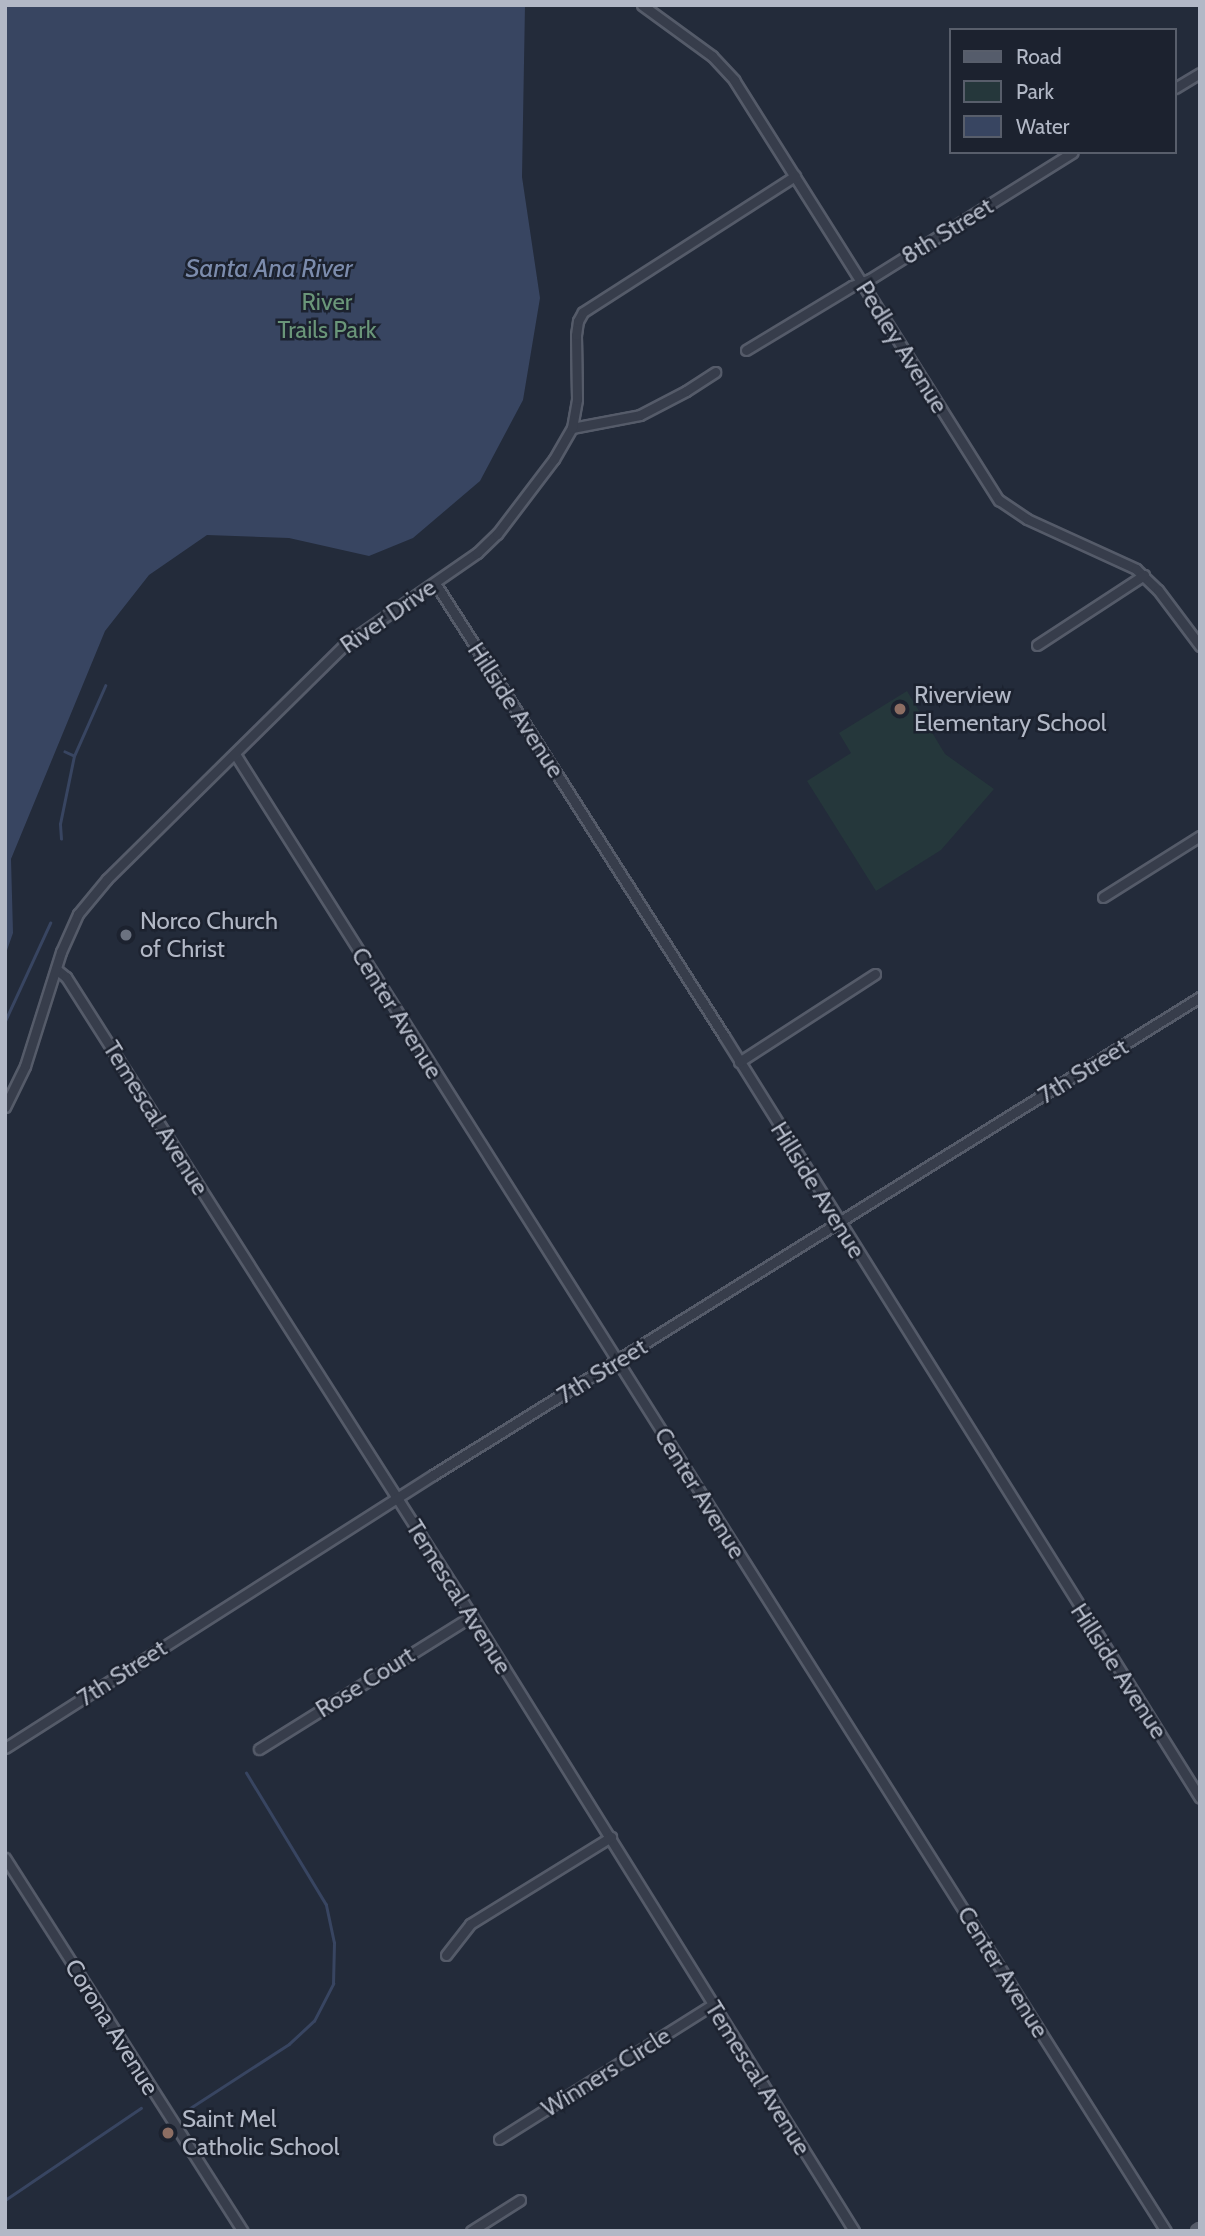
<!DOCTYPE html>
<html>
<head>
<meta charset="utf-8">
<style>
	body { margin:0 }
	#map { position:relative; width:1205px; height:2236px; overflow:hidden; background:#232b3a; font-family:Cabin,sans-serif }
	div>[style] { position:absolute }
	.green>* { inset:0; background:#25373b }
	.water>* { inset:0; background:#384561 }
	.stream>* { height:2.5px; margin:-1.25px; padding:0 1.25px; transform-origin:1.25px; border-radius:1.25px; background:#384561 }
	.roads { filter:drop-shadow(2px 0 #555b69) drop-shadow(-2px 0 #555b69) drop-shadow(0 2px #555b69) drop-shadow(0 -2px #555b69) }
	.minor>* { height:9px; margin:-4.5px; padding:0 4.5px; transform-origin:4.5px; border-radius:4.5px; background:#373d4b }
	.major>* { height:10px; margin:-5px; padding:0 5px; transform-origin:5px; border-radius:5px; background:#555c6b }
	.dots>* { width:19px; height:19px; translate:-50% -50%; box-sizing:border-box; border:4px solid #1c222f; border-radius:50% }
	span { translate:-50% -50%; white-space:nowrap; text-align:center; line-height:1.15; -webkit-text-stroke:5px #1c222f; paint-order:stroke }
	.street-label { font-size:24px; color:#b2b8c6 }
	.park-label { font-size:24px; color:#6a9679 }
	.poi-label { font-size:24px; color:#b2b8c6 }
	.left { translate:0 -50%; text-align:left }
	.water-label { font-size:26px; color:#7c8cad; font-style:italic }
	.frame { position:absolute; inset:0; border:7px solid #b2b8c6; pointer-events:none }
	.legend { position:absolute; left:949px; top:28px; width:228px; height:126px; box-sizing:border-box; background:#1c222f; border:2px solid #585e6b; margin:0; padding:9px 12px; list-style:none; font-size:21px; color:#b2b8c6 }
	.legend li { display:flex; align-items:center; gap:14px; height:35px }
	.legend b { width:35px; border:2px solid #585e6b }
</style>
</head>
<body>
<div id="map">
	<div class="green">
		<i style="clip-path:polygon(907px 691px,945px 754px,994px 789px,941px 850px,876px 891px,807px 781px,851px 753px,839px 733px)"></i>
	</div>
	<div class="water">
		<i style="clip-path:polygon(5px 5px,525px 5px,522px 177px,540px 298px,523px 400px,480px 481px,413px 538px,369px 556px,289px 538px,207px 535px,149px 575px,105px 631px,11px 859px,13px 933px,5px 956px)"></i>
	</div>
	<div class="stream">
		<i style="left:74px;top:756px;width:77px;rotate:-66.1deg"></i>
		<i style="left:61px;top:839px;width:15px;rotate:-94deg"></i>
		<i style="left:60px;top:824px;width:69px;rotate:-78.4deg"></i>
		<i style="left:74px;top:756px;width:10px;rotate:-156deg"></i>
		<i style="left:5px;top:1021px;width:108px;rotate:-65.3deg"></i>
		<i style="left:187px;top:2110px;width:121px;rotate:-32.9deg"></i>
		<i style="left:289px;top:2044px;width:34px;rotate:-43deg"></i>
		<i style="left:314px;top:2021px;width:42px;rotate:-62.8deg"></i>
		<i style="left:333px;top:1984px;width:41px;rotate:-88.6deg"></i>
		<i style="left:334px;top:1943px;width:39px;rotate:-102deg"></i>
		<i style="left:326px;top:1905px;width:154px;rotate:-121.2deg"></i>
		<i style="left:5px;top:2200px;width:164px;rotate:-34.1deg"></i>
	</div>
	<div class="roads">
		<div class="minor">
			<i style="left:642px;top:5px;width:87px;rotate:36.1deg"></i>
			<i style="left:712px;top:56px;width:33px;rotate:47deg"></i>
			<i style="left:734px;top:80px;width:497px;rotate:57.8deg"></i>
			<i style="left:999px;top:500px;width:34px;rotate:34deg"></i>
			<i style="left:1027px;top:519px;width:120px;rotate:24.6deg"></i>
			<i style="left:1136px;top:569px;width:30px;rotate:44deg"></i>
			<i style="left:1158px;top:590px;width:70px;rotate:53.1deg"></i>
			<i style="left:1175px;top:88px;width:29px;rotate:-31deg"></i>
			<i style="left:746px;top:350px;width:124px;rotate:-31.1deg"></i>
			<i style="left:852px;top:286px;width:19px;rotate:-21deg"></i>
			<i style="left:870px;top:279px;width:239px;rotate:-32deg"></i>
			<i style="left:572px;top:428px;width:69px;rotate:-10.8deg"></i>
			<i style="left:640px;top:415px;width:52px;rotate:-27.6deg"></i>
			<i style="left:686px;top:391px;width:35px;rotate:-33deg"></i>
			<i style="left:435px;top:583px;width:537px;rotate:57.46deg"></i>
			<i style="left:724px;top:1036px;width:898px;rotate:58.01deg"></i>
			<i style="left:1037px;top:645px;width:128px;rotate:-33.2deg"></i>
			<i style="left:235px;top:754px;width:1746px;rotate:57.78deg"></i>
			<i style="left:1103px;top:897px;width:115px;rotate:-32.2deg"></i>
			<i style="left:56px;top:969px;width:13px;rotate:39deg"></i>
			<i style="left:66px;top:977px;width:757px;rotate:57.57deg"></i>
			<i style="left:472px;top:1616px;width:724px;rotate:58.15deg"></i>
			<i style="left:739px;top:1062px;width:162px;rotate:-32.9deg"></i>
			<i style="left:5px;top:1107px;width:46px;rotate:-64deg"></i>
			<i style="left:25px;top:1066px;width:120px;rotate:-72.5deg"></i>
			<i style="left:61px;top:952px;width:42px;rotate:-65.9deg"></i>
			<i style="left:78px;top:914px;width:45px;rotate:-50.4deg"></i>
			<i style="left:107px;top:879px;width:333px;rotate:-44.6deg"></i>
			<i style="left:344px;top:645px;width:162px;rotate:-34.7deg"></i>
			<i style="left:477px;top:553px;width:28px;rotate:-44deg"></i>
			<i style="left:497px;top:534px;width:94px;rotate:-52.8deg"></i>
			<i style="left:554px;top:459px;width:36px;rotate:-60deg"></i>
			<i style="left:572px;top:428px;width:29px;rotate:-80deg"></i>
			<i style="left:577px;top:399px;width:64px;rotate:-90.9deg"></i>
			<i style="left:576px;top:335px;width:14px;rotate:-82deg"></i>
			<i style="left:578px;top:321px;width:10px;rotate:-61deg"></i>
			<i style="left:583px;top:312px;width:252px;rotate:-32.7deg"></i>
			<i style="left:5px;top:1748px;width:508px;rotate:-32.53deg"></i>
			<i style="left:433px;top:1475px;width:904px;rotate:-31.93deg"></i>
			<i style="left:259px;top:1749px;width:251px;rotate:-32deg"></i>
			<i style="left:5px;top:1858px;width:442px;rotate:57.5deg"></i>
			<i style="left:446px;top:1955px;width:39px;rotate:-52deg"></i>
			<i style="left:470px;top:1924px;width:166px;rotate:-31.7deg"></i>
			<i style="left:499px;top:2139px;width:252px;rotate:-32.2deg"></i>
			<i style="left:471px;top:2231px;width:58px;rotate:-32.3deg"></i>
		</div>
		<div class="major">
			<i style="left:1197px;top:2231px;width:4px;rotate:-34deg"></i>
		</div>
	</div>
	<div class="dots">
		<i style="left:900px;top:709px;background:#8d6e63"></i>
		<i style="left:126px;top:935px;background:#6b7280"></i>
		<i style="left:168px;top:2133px;background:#8d6e63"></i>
	</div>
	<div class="street-label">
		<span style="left:947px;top:231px;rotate:-32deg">8th Street</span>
		<span style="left:902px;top:347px;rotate:58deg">Pedley Avenue</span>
		<span style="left:388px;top:616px;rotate:-35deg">River Drive</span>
		<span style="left:516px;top:710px;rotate:57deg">Hillside Avenue</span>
		<span style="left:397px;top:1013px;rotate:58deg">Center Avenue</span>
		<span style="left:1083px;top:1071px;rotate:-32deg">7th Street</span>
		<span style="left:156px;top:1118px;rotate:58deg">Temescal Avenue</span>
		<span style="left:818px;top:1190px;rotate:58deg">Hillside Avenue</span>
		<span style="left:602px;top:1371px;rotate:-32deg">7th Street</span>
		<span style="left:700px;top:1493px;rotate:58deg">Center Avenue</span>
		<span style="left:459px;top:1597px;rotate:58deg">Temescal Avenue</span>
		<span style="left:1119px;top:1671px;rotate:57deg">Hillside Avenue</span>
		<span style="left:122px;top:1673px;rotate:-33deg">7th Street</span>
		<span style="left:365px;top:1682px;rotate:-32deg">Rose Court</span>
		<span style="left:1003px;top:1972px;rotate:58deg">Center Avenue</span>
		<span style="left:112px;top:2027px;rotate:58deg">Corona Avenue</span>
		<span style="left:606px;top:2072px;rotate:-32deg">Winners Circle</span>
		<span style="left:758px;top:2078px;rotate:58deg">Temescal Avenue</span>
	</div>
	<div class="park-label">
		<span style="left:327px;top:316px">River<br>Trails Park</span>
	</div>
	<div class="poi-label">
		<span class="left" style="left:914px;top:709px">Riverview<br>Elementary School</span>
		<span class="left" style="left:140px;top:935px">Norco Church<br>of Christ</span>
		<span class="left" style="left:182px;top:2133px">Saint Mel<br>Catholic School</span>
	</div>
	<div class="water-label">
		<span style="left:269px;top:269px">Santa Ana River</span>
	</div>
	<div class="frame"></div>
	<ul class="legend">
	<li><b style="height:9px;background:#555c6b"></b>Road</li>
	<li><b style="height:19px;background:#25373b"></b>Park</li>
	<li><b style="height:19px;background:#384561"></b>Water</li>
	</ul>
</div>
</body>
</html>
